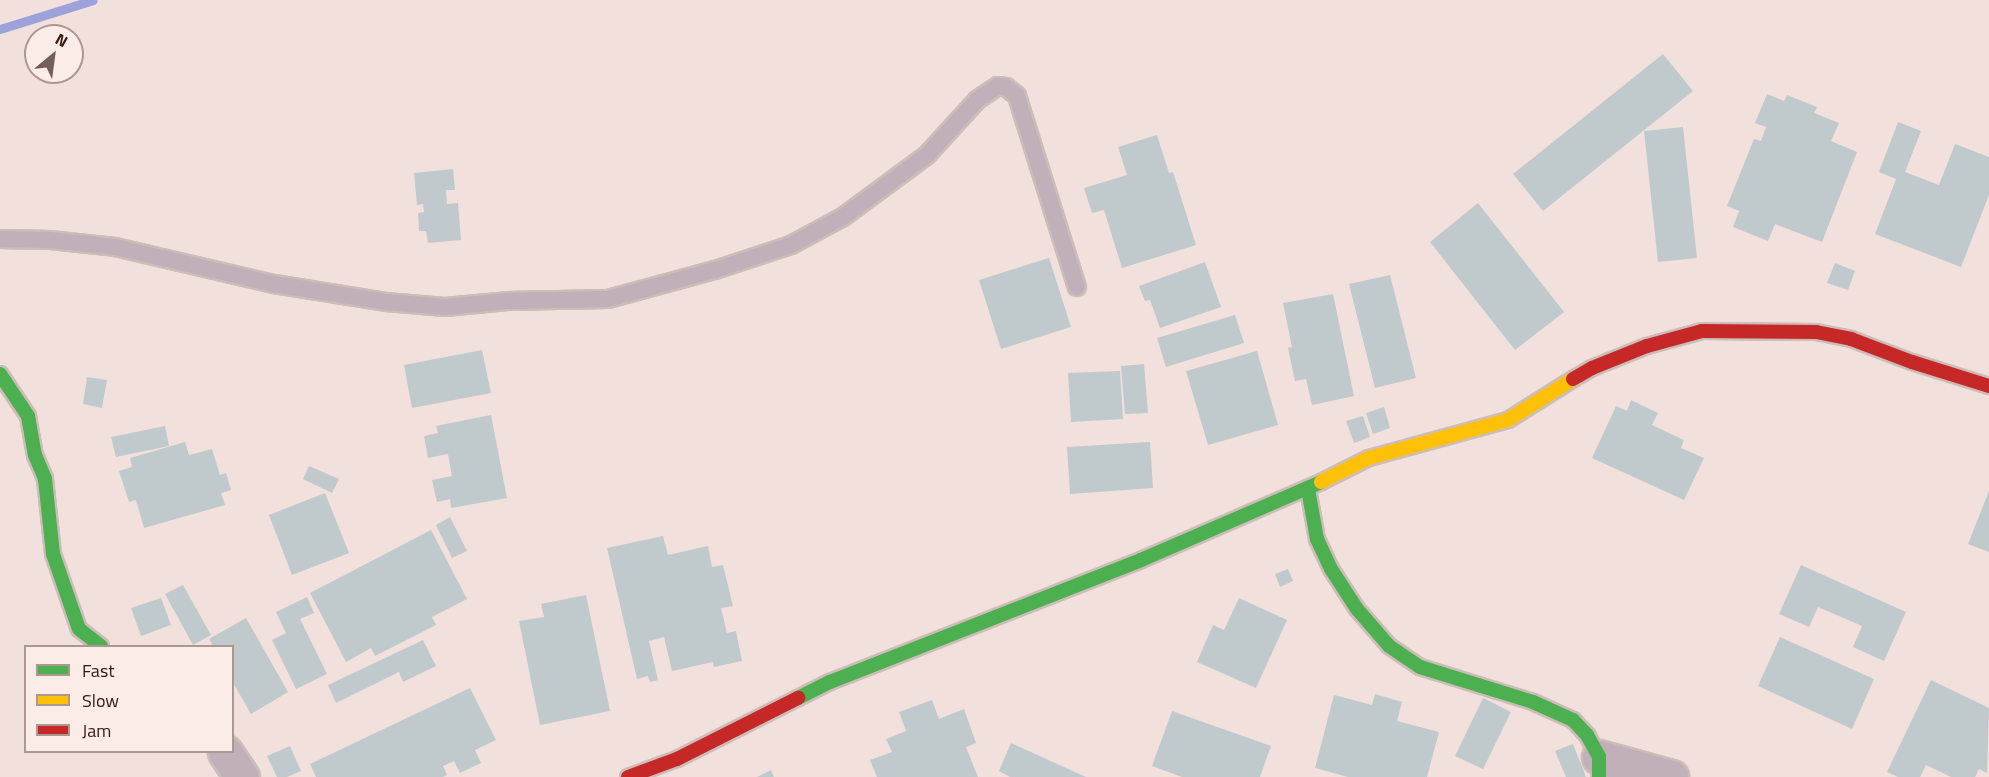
<!DOCTYPE html>
<html>
<head>
<meta charset="utf-8">
<style>
	body { margin:0 }
	#map { position:relative; width:1989px; height:777px; overflow:hidden; background:#f1e0db; font-family:"Titillium Web",sans-serif }
	div>[style] { position:absolute }
	.stream>* { height:9px; margin:-4.5px; padding:0 4.5px; transform-origin:4.5px; border-radius:4.5px; background:#9ea2db }
	.building>* { inset:0; background:#c0cacc }
	.roads { filter:drop-shadow(2px 0 #cdbdb8) drop-shadow(-2px 0 #cdbdb8) drop-shadow(0 2px #cdbdb8) drop-shadow(0 -2px #cdbdb8) }
	.lane>* { height:16px; margin:-8px; padding:0 8px; transform-origin:8px; border-radius:8px; background:#c1afba }
	.street>* { height:33px; margin:-16.5px; padding:0 16.5px; transform-origin:16.5px; border-radius:16.5px; background:#c1afba }
	.fast>* { height:14px; margin:-7px; padding:0 7px; transform-origin:7px; border-radius:7px; background:#4caf50 }
	.slow>* { height:14px; margin:-7px; padding:0 7px; transform-origin:7px; border-radius:7px; background:#ffc107 }
	.jam>* { height:14px; margin:-7px; padding:0 7px; transform-origin:7px; border-radius:7px; background:#c62828 }
	span { translate:-50% -50%; white-space:nowrap; text-align:center; line-height:1.15; -webkit-text-stroke:6px #fcece7; paint-order:stroke }
	.legend { position:absolute; left:24px; top:645px; width:210px; height:108px; box-sizing:border-box; background:#fcece7; border:2px solid #ac9791; margin:0; padding:8px 10px; list-style:none; font-size:18px; color:#341811 }
	.legend li { display:flex; align-items:center; gap:12px; height:30px }
	.legend b { width:30px; border:2px solid #ac9791 }
	.north { position:absolute; left:24px; top:24px; width:60px; height:60px; box-sizing:border-box; background:#fcece7; border:2px solid #ac9791; border-radius:50%; rotate:29deg; font-size:16px; font-weight:700; line-height:24px; text-align:center; color:#341811 }
	.north::after { content:''; display:block; margin:auto; width:21px; height:27px; background:#765e58; clip-path:polygon(50% 0,100% 100%,50% 72%,0 100%) }
</style>
</head>
<body>
<div id="map">
	<div class="stream">
		<i style="left:0;top:29px;width:97px;rotate:-17.3deg"></i>
	</div>
	<div class="building">
		<i style="clip-path:polygon(1663px 54px,1693px 91px,1543px 211px,1513px 174px)"></i>
		<i style="clip-path:polygon(1767px 94px,1784px 101px,1787px 95px,1817px 107px,1814px 113px,1839px 123px,1831px 141px,1857px 152px,1822px 242px,1775px 224px,1768px 241px,1733px 227px,1739px 211px,1727px 206px,1754px 139px,1761px 141px,1766px 127px,1755px 123px)"></i>
		<i style="clip-path:polygon(1898px 122px,1921px 131px,1905px 172px,1939px 185px,1955px 144px,1989px 157px,1989px 195px,1961px 267px,1875px 234px,1896px 179px,1879px 172px)"></i>
		<i style="clip-path:polygon(1683px 127px,1697px 258px,1658px 262px,1644px 131px)"></i>
		<i style="clip-path:polygon(1157px 135px,1169px 173px,1173px 172px,1196px 245px,1122px 268px,1104px 210px,1092px 213px,1084px 188px,1127px 175px,1118px 147px)"></i>
		<i style="clip-path:polygon(453px 169px,455px 190px,446px 190px,447px 204px,458px 203px,461px 240px,428px 243px,426px 231px,419px 231px,418px 213px,424px 212px,423px 204px,417px 205px,414px 173px)"></i>
		<i style="clip-path:polygon(1478px 203px,1564px 312px,1515px 350px,1430px 242px)"></i>
		<i style="clip-path:polygon(1049px 258px,1071px 327px,1001px 349px,979px 280px)"></i>
		<i style="clip-path:polygon(1205px 262px,1221px 307px,1160px 328px,1150px 300px,1145px 301px,1139px 286px)"></i>
		<i style="clip-path:polygon(1835px 263px,1855px 271px,1848px 290px,1827px 283px)"></i>
		<i style="clip-path:polygon(1390px 275px,1416px 378px,1375px 388px,1349px 284px)"></i>
		<i style="clip-path:polygon(1333px 294px,1354px 396px,1312px 405px,1306px 379px,1295px 381px,1288px 348px,1292px 347px,1283px 303px)"></i>
		<i style="clip-path:polygon(1235px 315px,1244px 343px,1166px 367px,1157px 338px)"></i>
		<i style="clip-path:polygon(482px 350px,491px 393px,412px 408px,404px 365px)"></i>
		<i style="clip-path:polygon(1257px 351px,1278px 425px,1208px 445px,1186px 371px)"></i>
		<i style="clip-path:polygon(1144px 364px,1148px 413px,1125px 414px,1121px 366px)"></i>
		<i style="clip-path:polygon(1120px 371px,1123px 419px,1071px 422px,1068px 373px)"></i>
		<i style="clip-path:polygon(87px 377px,107px 380px,102px 408px,83px 404px)"></i>
		<i style="clip-path:polygon(1631px 400px,1658px 413px,1652px 425px,1684px 440px,1681px 448px,1704px 458px,1684px 500px,1592px 458px,1616px 406px,1627px 411px)"></i>
		<i style="clip-path:polygon(1384px 407px,1390px 428px,1373px 434px,1366px 413px)"></i>
		<i style="clip-path:polygon(491px 415px,507px 498px,451px 508px,450px 499px,437px 502px,432px 480px,452px 476px,448px 454px,428px 458px,424px 436px,438px 433px,436px 426px)"></i>
		<i style="clip-path:polygon(1363px 416px,1370px 437px,1354px 443px,1346px 421px)"></i>
		<i style="clip-path:polygon(165px 426px,169px 446px,116px 457px,111px 437px)"></i>
		<i style="clip-path:polygon(185px 442px,189px 455px,212px 449px,220px 475px,226px 473px,231px 490px,221px 493px,225px 505px,144px 528px,136px 500px,129px 502px,119px 471px,132px 467px,130px 458px)"></i>
		<i style="clip-path:polygon(1150px 442px,1153px 488px,1070px 494px,1067px 447px)"></i>
		<i style="clip-path:polygon(309px 466px,339px 479px,332px 493px,303px 479px)"></i>
		<i style="clip-path:polygon(1989px 491px,1989px 552px,1968px 544px)"></i>
		<i style="clip-path:polygon(325px 493px,349px 553px,292px 575px,269px 515px)"></i>
		<i style="clip-path:polygon(450px 517px,467px 551px,452px 558px,436px 525px)"></i>
		<i style="clip-path:polygon(431px 530px,467px 599px,432px 617px,436px 625px,375px 656px,371px 648px,346px 662px,310px 593px)"></i>
		<i style="clip-path:polygon(663px 536px,668px 555px,708px 546px,712px 567px,723px 565px,733px 606px,721px 608px,727px 633px,736px 631px,742px 661px,714px 667px,713px 662px,672px 671px,664px 637px,649px 641px,658px 680px,650px 682px,648px 676px,637px 679px,607px 548px)"></i>
		<i style="clip-path:polygon(1801px 565px,1906px 612px,1884px 661px,1853px 647px,1862px 626px,1818px 607px,1809px 627px,1779px 614px)"></i>
		<i style="clip-path:polygon(1288px 569px,1293px 581px,1280px 587px,1275px 574px)"></i>
		<i style="clip-path:polygon(183px 585px,211px 635px,193px 645px,165px 594px)"></i>
		<i style="clip-path:polygon(586px 595px,610px 711px,540px 725px,519px 621px,544px 617px,541px 604px)"></i>
		<i style="clip-path:polygon(307px 597px,314px 613px,300px 619px,327px 674px,296px 689px,272px 640px,286px 633px,276px 612px)"></i>
		<i style="clip-path:polygon(161px 598px,171px 625px,141px 636px,131px 608px)"></i>
		<i style="clip-path:polygon(1239px 598px,1287px 620px,1256px 688px,1197px 662px,1213px 625px,1224px 630px)"></i>
		<i style="clip-path:polygon(246px 618px,288px 692px,251px 714px,232px 681px,232px 646px,213px 646px,209px 639px)"></i>
		<i style="clip-path:polygon(1780px 637px,1874px 679px,1852px 729px,1758px 686px)"></i>
		<i style="clip-path:polygon(423px 640px,436px 666px,403px 682px,399px 672px,336px 703px,328px 685px)"></i>
		<i style="clip-path:polygon(1931px 680px,1989px 708px,1987px 773px,1979px 769px,1975px 777px,1951px 777px,1926px 765px,1920px 777px,1898px 777px,1887px 772px)"></i>
		<i style="clip-path:polygon(470px 688px,496px 740px,475px 750px,481px 763px,460px 773px,454px 761px,443px 766px,447px 775px,443px 777px,316px 777px,310px 764px)"></i>
		<i style="clip-path:polygon(1375px 694px,1402px 702px,1397px 721px,1439px 732px,1427px 777px,1348px 777px,1315px 768px,1334px 695px,1372px 705px)"></i>
		<i style="clip-path:polygon(1483px 698px,1511px 712px,1483px 769px,1455px 756px)"></i>
		<i style="clip-path:polygon(932px 700px,939px 719px,964px 709px,976px 743px,966px 747px,978px 777px,877px 777px,870px 760px,892px 752px,886px 739px,906px 731px,899px 712px)"></i>
		<i style="clip-path:polygon(1172px 711px,1271px 746px,1260px 777px,1182px 777px,1152px 766px)"></i>
		<i style="clip-path:polygon(1011px 743px,1086px 777px,1010px 777px,999px 771px)"></i>
		<i style="clip-path:polygon(1573px 744px,1586px 777px,1566px 777px,1555px 751px)"></i>
		<i style="clip-path:polygon(290px 746px,301px 771px,287px 777px,277px 777px,267px 756px)"></i>
		<i style="clip-path:polygon(771px 770px,774px 777px,757px 777px)"></i>
	</div>
	<div class="roads">
		<div class="lane">
			<i style="left:0;top:239px;width:50px;rotate:1.1deg"></i>
			<i style="left:50px;top:240px;width:65px;rotate:6.1deg"></i>
			<i style="left:115px;top:247px;width:163px;rotate:13.1deg"></i>
			<i style="left:274px;top:284px;width:113px;rotate:9.1deg"></i>
			<i style="left:386px;top:302px;width:59px;rotate:4.8deg"></i>
			<i style="left:445px;top:307px;width:63px;rotate:-5.4deg"></i>
			<i style="left:508px;top:301px;width:100px;rotate:-1.1deg"></i>
			<i style="left:608px;top:299px;width:111px;rotate:-15.2deg"></i>
			<i style="left:715px;top:270px;width:80px;rotate:-18.2deg"></i>
			<i style="left:791px;top:245px;width:59px;rotate:-28.3deg"></i>
			<i style="left:843px;top:217px;width:104px;rotate:-36.4deg"></i>
			<i style="left:927px;top:155px;width:74px;rotate:-47.7deg"></i>
			<i style="left:977px;top:100px;width:25px;rotate:-34deg"></i>
			<i style="left:998px;top:86px;width:8px;rotate:7deg"></i>
			<i style="left:1006px;top:87px;width:14px;rotate:39deg"></i>
			<i style="left:1017px;top:96px;width:200px;rotate:72.6deg"></i>
		</div>
		<div class="street">
			<i style="left:225px;top:752px;width:30px;rotate:56deg"></i>
			<i style="left:1599px;top:757px;width:75px;rotate:15.5deg"></i>
		</div>
		<div class="fast">
			<i style="left:0;top:374px;width:50px;rotate:56.3deg"></i>
			<i style="left:28px;top:416px;width:40px;rotate:80deg"></i>
			<i style="left:35px;top:455px;width:26px;rotate:67deg"></i>
			<i style="left:45px;top:479px;width:75px;rotate:83.9deg"></i>
			<i style="left:53px;top:554px;width:79px;rotate:70.9deg"></i>
			<i style="left:79px;top:629px;width:28px;rotate:38deg"></i>
			<i style="left:1308px;top:489px;width:51px;rotate:79.8deg"></i>
			<i style="left:1317px;top:539px;width:33px;rotate:65deg"></i>
			<i style="left:1331px;top:569px;width:48px;rotate:57deg"></i>
			<i style="left:1357px;top:609px;width:49px;rotate:49.1deg"></i>
			<i style="left:1389px;top:646px;width:37px;rotate:34deg"></i>
			<i style="left:1420px;top:667px;width:118px;rotate:17.2deg"></i>
			<i style="left:1533px;top:702px;width:44px;rotate:24.2deg"></i>
			<i style="left:1573px;top:720px;width:21px;rotate:47deg"></i>
			<i style="left:1587px;top:735px;width:25px;rotate:61deg"></i>
			<i style="left:1599px;top:757px;width:20px;rotate:90deg"></i>
			<i style="left:798px;top:698px;width:36px;rotate:-27deg"></i>
			<i style="left:830px;top:682px;width:334px;rotate:-21.4deg"></i>
			<i style="left:1141px;top:560px;width:196px;rotate:-23.4deg"></i>
		</div>
		<div class="slow">
			<i style="left:1321px;top:482px;width:54px;rotate:-26.6deg"></i>
			<i style="left:1369px;top:458px;width:144px;rotate:-15.3deg"></i>
			<i style="left:1508px;top:420px;width:77px;rotate:-32.2deg"></i>
		</div>
		<div class="jam">
			<i style="left:1573px;top:379px;width:22px;rotate:-30deg"></i>
			<i style="left:1592px;top:368px;width:59px;rotate:-21.8deg"></i>
			<i style="left:1647px;top:346px;width:57px;rotate:-15.3deg"></i>
			<i style="left:1702px;top:331px;width:114px;rotate:0.5deg"></i>
			<i style="left:1816px;top:332px;width:36px;rotate:11deg"></i>
			<i style="left:1851px;top:339px;width:65px;rotate:20.7deg"></i>
			<i style="left:1912px;top:362px;width:81px;rotate:17.3deg"></i>
			<i style="left:628px;top:777px;width:52px;rotate:-20.2deg"></i>
			<i style="left:677px;top:759px;width:136px;rotate:-26.8deg"></i>
		</div>
	</div>
	<ul class="legend">
	<li><b style="height:8px;background:#4caf50"></b>Fast</li>
	<li><b style="height:8px;background:#ffc107"></b>Slow</li>
	<li><b style="height:8px;background:#c62828"></b>Jam</li>
	</ul>
	<div class="north">N</div>
</div>
</body>
</html>
